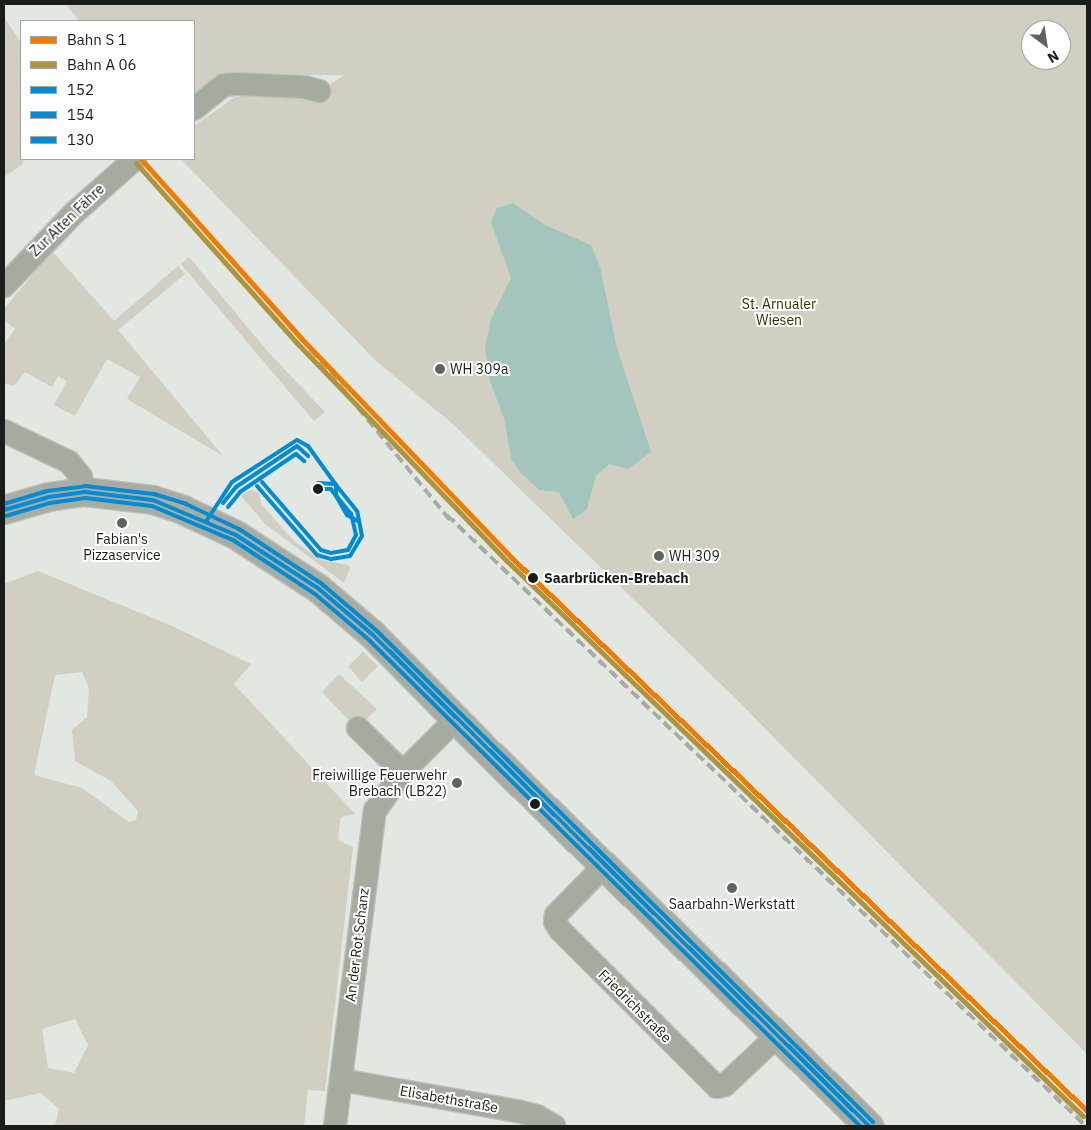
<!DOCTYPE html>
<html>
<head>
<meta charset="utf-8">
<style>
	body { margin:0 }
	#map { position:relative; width:1091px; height:1130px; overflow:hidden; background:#e2e7e1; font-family:"IBM Plex Sans",sans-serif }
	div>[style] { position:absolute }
	.green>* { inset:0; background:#d0cfc1 }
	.water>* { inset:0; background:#a4c5bd }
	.roads { filter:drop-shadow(1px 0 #bfc2be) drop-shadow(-1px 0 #bfc2be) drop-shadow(0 1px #bfc2be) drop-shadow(0 -1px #bfc2be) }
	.minor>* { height:22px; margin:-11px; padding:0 11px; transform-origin:11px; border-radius:11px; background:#a6aba0 }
	.major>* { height:28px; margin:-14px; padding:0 14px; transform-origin:14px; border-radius:14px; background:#a9aca3 }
	.rail>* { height:4px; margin-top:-2px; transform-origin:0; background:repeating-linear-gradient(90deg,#a8aca5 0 10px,transparent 0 15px) }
	.bus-1>* { height:4px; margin:-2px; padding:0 2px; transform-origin:2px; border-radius:2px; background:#008bd2 }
	.bus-2>* { height:4px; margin:-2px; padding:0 2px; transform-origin:2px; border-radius:2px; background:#008bd2 }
	.bus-3>* { height:4px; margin:-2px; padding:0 2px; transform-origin:2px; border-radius:2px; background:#008bd2 }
	.rail-1>* { height:5px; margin:-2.5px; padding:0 2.5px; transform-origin:2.5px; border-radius:2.5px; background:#ef7c00 }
	.rail-2>* { height:5px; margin:-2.5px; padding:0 2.5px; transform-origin:2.5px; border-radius:2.5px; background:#ae943e }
	.dots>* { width:14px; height:14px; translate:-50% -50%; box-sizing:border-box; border:2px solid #fff; border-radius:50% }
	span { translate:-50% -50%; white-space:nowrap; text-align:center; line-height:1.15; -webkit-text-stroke:4px #fff; paint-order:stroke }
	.street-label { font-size:14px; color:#191c18 }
	.park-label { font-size:14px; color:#392b00 }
	.poi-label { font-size:14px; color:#191c18 }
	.left { translate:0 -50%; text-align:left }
	.right { translate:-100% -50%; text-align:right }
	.stop-label { font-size:14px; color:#191c18; font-weight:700 }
	.frame { position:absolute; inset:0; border:5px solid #191c18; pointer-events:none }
	.legend { position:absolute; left:20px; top:20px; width:175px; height:140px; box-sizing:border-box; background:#fff; border:1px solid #a3a4a3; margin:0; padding:6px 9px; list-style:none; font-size:15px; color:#191c18 }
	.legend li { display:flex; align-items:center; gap:10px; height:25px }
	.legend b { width:25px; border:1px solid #a3a4a3 }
	.north { position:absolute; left:1021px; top:20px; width:50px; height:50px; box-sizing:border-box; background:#fff; border:1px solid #a3a4a3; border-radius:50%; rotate:149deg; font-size:14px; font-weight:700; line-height:20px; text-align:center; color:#191c18 }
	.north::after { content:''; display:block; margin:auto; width:18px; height:22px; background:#5f635e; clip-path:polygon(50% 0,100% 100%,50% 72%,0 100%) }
</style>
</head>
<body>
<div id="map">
	<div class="green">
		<i style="clip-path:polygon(evenodd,66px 4px,1087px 4px,1087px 1054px,733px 696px,453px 424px,376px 361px,181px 159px,194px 159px,194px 126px,235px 97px,308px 97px,345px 75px,216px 75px,194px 94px,194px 21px,79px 21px,66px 4px,1031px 30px,1061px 30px,1061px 60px,1031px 60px,1031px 30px)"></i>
		<i style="clip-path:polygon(4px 17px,21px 43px,21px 159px,24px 159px,23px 164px,4px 177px)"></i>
		<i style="clip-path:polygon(52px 251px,114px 321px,178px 266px,185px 274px,118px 330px,223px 456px,127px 399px,140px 377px,107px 359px,75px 416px,54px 405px,67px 381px,58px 376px,52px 387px,25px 372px,14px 386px,4px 383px,4px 344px,15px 329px,4px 320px,4px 309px)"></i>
		<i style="clip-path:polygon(189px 257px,269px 353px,325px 412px,314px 421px,181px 264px)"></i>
		<i style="clip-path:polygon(251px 490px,259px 493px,261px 504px,295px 542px,322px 560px,348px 565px,350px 568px,344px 583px,265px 524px,241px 496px)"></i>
		<i style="clip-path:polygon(evenodd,38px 571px,172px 626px,251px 664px,234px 684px,355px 814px,341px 817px,340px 822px,338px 840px,353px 847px,325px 1091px,308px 1090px,304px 1126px,55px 1126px,59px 1109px,41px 1093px,4px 1101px,4px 584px,38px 571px,82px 672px,89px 688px,87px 717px,72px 730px,75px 761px,111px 781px,138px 811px,136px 820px,129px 822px,82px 788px,34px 775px,55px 675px,82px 672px,38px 571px,75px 1019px,88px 1045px,74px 1073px,48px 1068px,42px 1029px,75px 1019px)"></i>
		<i style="clip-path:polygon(363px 652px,378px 666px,362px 682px,348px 666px)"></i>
		<i style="clip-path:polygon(339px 674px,377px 709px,359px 726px,353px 725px,322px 692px)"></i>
	</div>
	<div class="water">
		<i style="clip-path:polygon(513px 203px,545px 225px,591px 245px,600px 267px,617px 348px,651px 452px,628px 469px,609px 464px,596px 476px,587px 509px,573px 519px,559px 492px,539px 490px,520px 472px,511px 458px,504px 418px,490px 381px,485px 347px,491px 319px,511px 278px,491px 222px,497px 208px)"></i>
	</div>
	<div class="roads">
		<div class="minor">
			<i style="left:194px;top:109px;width:38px;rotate:-39deg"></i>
			<i style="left:224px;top:85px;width:12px;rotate:-5deg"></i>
			<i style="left:236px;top:84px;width:68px;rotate:2.5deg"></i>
			<i style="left:304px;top:87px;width:16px;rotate:15deg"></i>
			<i style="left:4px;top:286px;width:101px;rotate:-46.2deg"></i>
			<i style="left:74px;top:213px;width:81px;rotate:-41.5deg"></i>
			<i style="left:4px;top:431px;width:72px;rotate:25.5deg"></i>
			<i style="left:69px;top:462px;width:19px;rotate:51deg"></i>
			<i style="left:81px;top:477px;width:16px;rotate:75deg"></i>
			<i style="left:358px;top:728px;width:63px;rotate:44.4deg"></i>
			<i style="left:604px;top:866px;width:69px;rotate:134.4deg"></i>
			<i style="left:556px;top:915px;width:7px;rotate:98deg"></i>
			<i style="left:555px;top:922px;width:9px;rotate:58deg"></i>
			<i style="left:560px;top:930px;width:222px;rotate:45deg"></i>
			<i style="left:717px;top:1087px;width:8px;rotate:-14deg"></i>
			<i style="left:725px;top:1085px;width:70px;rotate:-43.3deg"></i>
			<i style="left:341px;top:1080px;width:179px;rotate:10deg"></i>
			<i style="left:517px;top:1111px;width:21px;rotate:14deg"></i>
			<i style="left:537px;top:1116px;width:20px;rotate:30deg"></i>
			<i style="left:335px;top:1126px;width:318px;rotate:-82.8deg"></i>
			<i style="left:375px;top:811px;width:48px;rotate:-54.3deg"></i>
			<i style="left:403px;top:772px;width:74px;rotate:-45deg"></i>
		</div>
		<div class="major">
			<i style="left:4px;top:510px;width:47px;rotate:-16.1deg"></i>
			<i style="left:49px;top:497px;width:36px;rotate:-8deg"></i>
			<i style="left:85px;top:492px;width:68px;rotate:6.7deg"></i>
			<i style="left:153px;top:500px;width:32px;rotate:18deg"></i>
			<i style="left:183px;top:510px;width:59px;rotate:25.3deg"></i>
			<i style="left:236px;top:535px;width:99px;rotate:33deg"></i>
			<i style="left:319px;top:589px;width:71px;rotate:40.4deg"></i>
			<i style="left:373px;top:635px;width:151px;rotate:45.5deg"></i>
			<i style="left:479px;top:743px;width:547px;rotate:44.48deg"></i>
		</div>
	</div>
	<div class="rail">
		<i style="left:301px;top:338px;width:237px;rotate:50.7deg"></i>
		<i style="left:447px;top:515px;width:884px;rotate:43.72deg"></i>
	</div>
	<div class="bus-1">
		<i style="left:262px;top:482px;width:90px;rotate:49.1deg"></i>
		<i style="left:321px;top:550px;width:10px;rotate:17deg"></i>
		<i style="left:331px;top:553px;width:17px;rotate:-10deg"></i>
		<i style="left:348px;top:550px;width:17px;rotate:-62deg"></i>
		<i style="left:356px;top:535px;width:22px;rotate:-103deg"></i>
		<i style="left:351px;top:514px;width:32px;rotate:-129deg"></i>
		<i style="left:331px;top:489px;width:13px;rotate:180deg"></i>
		<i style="left:223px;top:503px;width:21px;rotate:-51deg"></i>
		<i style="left:236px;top:487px;width:73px;rotate:-33.9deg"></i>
		<i style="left:297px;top:446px;width:15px;rotate:42deg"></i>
		<i style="left:4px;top:510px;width:47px;rotate:-16.1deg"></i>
		<i style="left:49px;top:497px;width:36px;rotate:-8deg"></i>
		<i style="left:85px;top:492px;width:68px;rotate:6.7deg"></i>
		<i style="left:153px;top:500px;width:90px;rotate:22.9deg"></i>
		<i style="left:236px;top:535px;width:99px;rotate:33deg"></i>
		<i style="left:319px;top:589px;width:71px;rotate:40.4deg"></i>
		<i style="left:373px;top:635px;width:698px;rotate:44.71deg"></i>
	</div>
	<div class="bus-2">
		<i style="left:257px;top:486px;width:91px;rotate:49deg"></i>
		<i style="left:317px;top:555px;width:15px;rotate:16deg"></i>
		<i style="left:331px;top:559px;width:19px;rotate:-9deg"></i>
		<i style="left:350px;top:556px;width:23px;rotate:-59deg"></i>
		<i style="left:362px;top:536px;width:25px;rotate:-101deg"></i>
		<i style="left:357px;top:511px;width:35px;rotate:-129deg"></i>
		<i style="left:335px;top:484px;width:17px;rotate:-177deg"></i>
		<i style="left:228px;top:507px;width:19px;rotate:-51deg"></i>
		<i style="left:240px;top:492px;width:68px;rotate:-34.2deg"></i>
		<i style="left:296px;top:454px;width:11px;rotate:41deg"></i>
		<i style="left:6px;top:516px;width:46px;rotate:-16.5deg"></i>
		<i style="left:50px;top:503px;width:35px;rotate:-8deg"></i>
		<i style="left:85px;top:498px;width:67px;rotate:6.8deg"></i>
		<i style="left:152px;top:506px;width:88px;rotate:22.8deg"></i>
		<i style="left:233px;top:540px;width:98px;rotate:33.4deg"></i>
		<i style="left:315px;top:594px;width:71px;rotate:40.4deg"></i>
		<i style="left:369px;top:640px;width:691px;rotate:44.71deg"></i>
	</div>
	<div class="bus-3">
		<i style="left:4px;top:504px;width:45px;rotate:-16.8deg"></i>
		<i style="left:47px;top:491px;width:38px;rotate:-7deg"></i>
		<i style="left:85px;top:486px;width:69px;rotate:6.6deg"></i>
		<i style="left:154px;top:494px;width:34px;rotate:17deg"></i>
		<i style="left:186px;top:504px;width:59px;rotate:25.3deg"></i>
		<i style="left:239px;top:529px;width:100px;rotate:33.5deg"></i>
		<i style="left:322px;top:584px;width:72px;rotate:40.5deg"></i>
		<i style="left:377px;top:631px;width:698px;rotate:44.71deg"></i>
		<i style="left:207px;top:520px;width:45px;rotate:-56.7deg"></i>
		<i style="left:232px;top:482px;width:77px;rotate:-32.9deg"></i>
		<i style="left:297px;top:440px;width:13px;rotate:29deg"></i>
		<i style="left:308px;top:446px;width:48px;rotate:54.3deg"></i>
		<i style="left:336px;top:485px;width:11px;rotate:90deg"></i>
		<i style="left:336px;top:496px;width:22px;rotate:60deg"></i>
		<i style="left:347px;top:515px;width:13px;rotate:29deg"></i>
	</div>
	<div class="rail-1">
		<i style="left:141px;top:159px;width:240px;rotate:48.2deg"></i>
		<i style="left:301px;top:338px;width:303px;rotate:46.2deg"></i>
		<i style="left:511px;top:557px;width:799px;rotate:43.88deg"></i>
	</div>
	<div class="rail-2">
		<i style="left:136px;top:163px;width:240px;rotate:48.2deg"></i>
		<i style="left:296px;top:342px;width:304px;rotate:46.1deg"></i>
		<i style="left:507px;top:561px;width:800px;rotate:43.94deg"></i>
	</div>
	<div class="dots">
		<i style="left:440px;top:369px;background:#5f635e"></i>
		<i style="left:318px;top:489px;background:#191c18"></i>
		<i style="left:122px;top:523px;background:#5f635e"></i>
		<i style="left:659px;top:556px;background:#5f635e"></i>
		<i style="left:533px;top:578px;background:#191c18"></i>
		<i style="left:457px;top:783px;background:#5f635e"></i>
		<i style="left:535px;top:804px;background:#191c18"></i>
		<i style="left:732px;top:888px;background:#5f635e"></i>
	</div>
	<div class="street-label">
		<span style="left:67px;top:220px;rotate:-44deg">Zur Alten Fähre</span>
		<span style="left:357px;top:945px;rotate:-83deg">An der Rot Schanz</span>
		<span style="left:635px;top:1006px;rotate:45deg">Friedrichstraße</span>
		<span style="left:449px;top:1099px;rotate:10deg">Elisabethstraße</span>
	</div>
	<div class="park-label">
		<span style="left:779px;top:312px">St. Arnualer<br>Wiesen</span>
	</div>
	<div class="poi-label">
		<span class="left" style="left:450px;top:369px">WH 309a</span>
		<span style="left:122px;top:547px">Fabian's<br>Pizzaservice</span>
		<span class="left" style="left:669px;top:556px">WH 309</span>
		<span class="right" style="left:447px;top:783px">Freiwillige Feuerwehr<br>Brebach (LB22)</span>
		<span style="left:732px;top:904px">Saarbahn-Werkstatt</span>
	</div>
	<div class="stop-label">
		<span class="left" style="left:544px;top:578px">Saarbrücken-Brebach</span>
	</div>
	<div class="frame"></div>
	<ul class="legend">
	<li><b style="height:6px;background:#ef7c00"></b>Bahn S 1</li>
	<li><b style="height:6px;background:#ae943e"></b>Bahn A 06</li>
	<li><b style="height:6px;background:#008bd2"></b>152</li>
	<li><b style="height:6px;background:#008bd2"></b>154</li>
	<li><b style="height:6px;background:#008bd2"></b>130</li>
	</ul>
	<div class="north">N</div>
</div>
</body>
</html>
